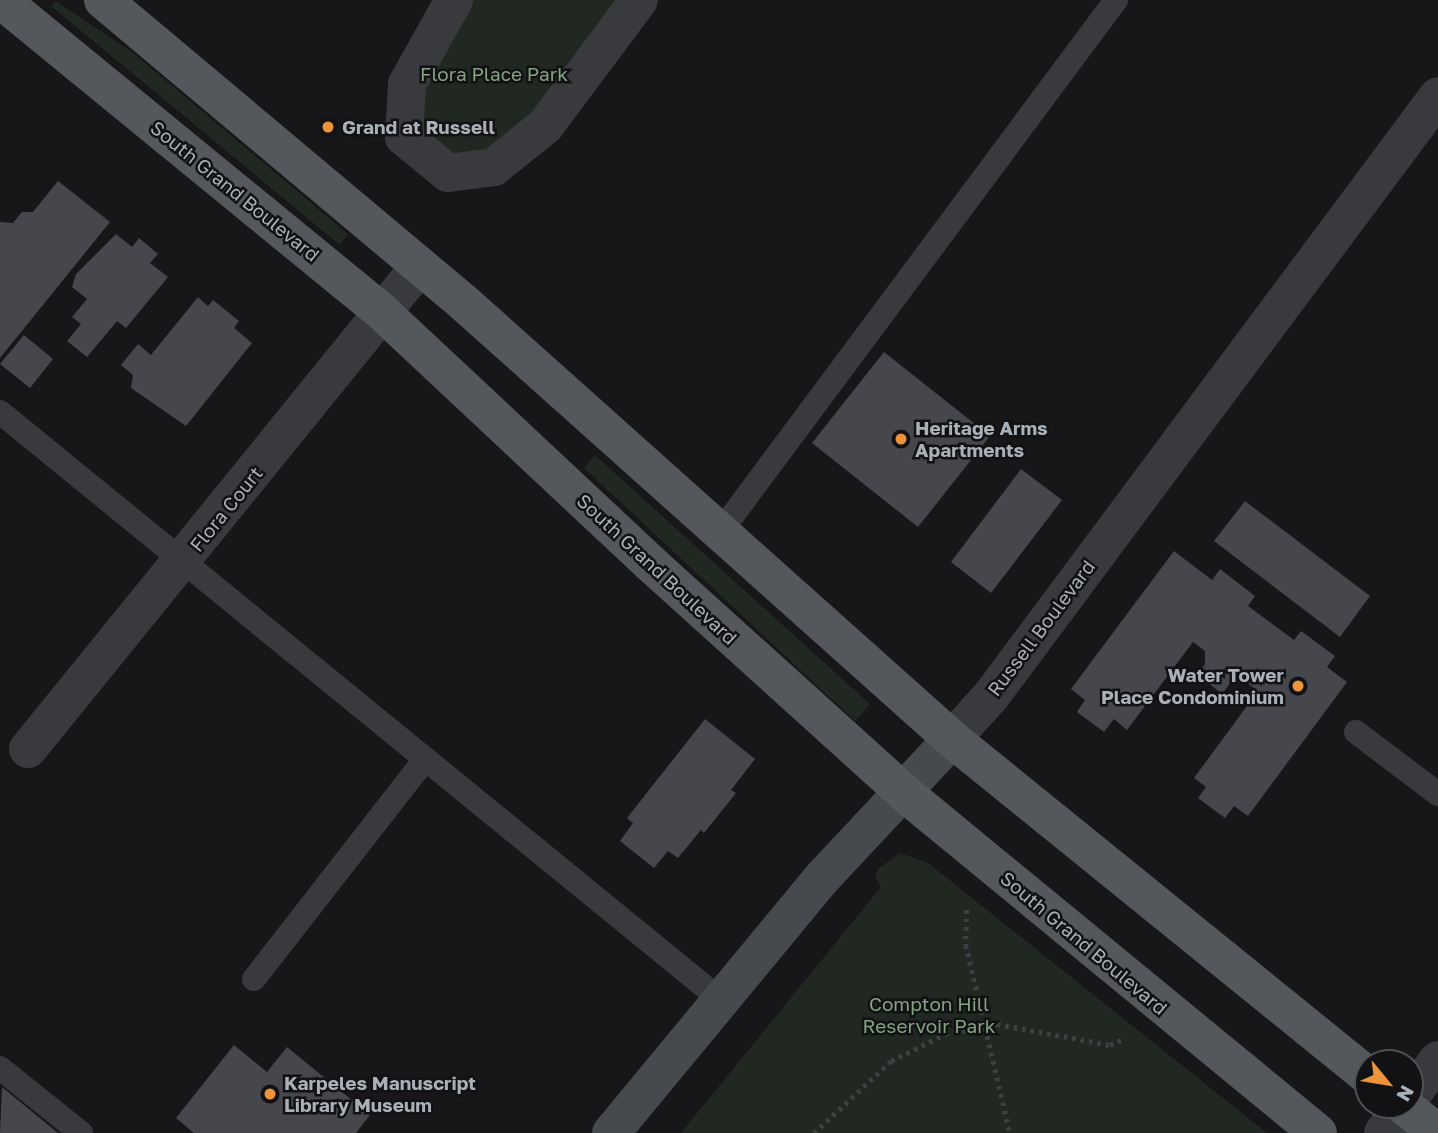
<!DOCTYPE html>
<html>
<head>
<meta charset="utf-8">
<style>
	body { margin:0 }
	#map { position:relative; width:1438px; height:1133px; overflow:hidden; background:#171719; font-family:"Golos Text",sans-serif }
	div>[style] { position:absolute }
	.green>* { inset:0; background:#212821 }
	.building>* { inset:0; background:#46474c }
	.path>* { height:4.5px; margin-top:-2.25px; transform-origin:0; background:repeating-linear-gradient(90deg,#3e4144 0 3.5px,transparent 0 8.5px) }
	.lane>* { height:24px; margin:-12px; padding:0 12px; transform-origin:12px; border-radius:12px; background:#383a3d }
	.street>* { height:38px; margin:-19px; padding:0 19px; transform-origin:19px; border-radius:19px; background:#383a3d }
	.secondary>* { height:38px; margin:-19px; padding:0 19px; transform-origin:19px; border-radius:19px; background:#46494d }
	.primary>* { height:38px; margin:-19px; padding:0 19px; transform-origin:19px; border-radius:19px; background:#54575c }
	.dots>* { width:19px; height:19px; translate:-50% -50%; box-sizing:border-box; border:4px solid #121214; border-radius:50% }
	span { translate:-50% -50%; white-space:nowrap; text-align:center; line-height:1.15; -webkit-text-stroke:5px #121214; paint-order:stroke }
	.park-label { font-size:19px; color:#84a381 }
	.poi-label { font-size:19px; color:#a9b0b8; font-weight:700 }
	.left { translate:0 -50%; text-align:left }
	.right { translate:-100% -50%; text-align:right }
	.street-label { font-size:19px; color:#a9b0b8 }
	.north { position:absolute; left:1354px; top:1049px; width:70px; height:70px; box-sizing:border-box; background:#121214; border:2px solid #4e5156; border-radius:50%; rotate:120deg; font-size:19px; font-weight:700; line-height:28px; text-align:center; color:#a9b0b8 }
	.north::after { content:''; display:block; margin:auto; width:24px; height:32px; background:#ed943a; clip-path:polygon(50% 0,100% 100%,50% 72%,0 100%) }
</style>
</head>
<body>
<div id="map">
	<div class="green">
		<i style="clip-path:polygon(454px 0,639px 0,494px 167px,404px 137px)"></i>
		<i style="clip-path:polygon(56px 1px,132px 52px,348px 234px,340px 245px,51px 6px)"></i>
		<i style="clip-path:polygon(595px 455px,870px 704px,855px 721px,584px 468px)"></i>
		<i style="clip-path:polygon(900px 853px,928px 863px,1267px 1133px,681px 1133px,881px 887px,875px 877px,878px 869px)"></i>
	</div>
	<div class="building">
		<i style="clip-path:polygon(58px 181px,110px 222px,0 358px,0 222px,13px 223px,22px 212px,33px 212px)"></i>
		<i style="clip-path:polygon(116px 234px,132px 247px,139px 238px,158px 254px,150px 263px,168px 277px,126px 328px,117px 321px,87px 357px,67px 341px,81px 324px,72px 317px,87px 299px,72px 287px,76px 274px)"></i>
		<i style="clip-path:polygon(198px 297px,208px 306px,213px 300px,239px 321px,234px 328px,252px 343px,186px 426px,131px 388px,133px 375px,121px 365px,138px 344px,151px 355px)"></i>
		<i style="clip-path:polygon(24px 335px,53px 359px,30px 388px,0 364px)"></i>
		<i style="clip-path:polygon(884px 352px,990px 436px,918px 527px,812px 443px)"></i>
		<i style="clip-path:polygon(1021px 469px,1062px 500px,991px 593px,951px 562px)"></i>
		<i style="clip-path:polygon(1245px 501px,1370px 596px,1340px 637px,1214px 541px)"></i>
		<i style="clip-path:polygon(1174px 551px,1212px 580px,1220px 569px,1255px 596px,1248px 606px,1294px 640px,1301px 631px,1335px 656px,1327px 667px,1347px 682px,1248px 816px,1234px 806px,1225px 818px,1198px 798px,1206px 787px,1194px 778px,1258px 691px,1247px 683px,1231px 682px,1222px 694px,1197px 674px,1205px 664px,1205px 651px,1193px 642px,1127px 730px,1114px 719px,1104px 732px,1077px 712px,1085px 700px,1071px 689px)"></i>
		<i style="clip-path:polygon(705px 719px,755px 759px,731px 790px,736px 793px,704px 833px,701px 830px,678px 858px,668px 851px,654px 868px,620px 841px,633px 823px,627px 818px)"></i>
		<i style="clip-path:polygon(234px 1045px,267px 1072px,287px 1047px,370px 1115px,356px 1133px,194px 1133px,176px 1118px)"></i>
		<i style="clip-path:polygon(2px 1087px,58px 1133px,0 1133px)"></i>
	</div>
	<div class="path">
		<i style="left:967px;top:910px;width:35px;rotate:92deg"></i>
		<i style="left:966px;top:945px;width:193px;rotate:76.8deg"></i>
		<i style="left:814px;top:1133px;width:105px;rotate:-43.1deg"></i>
		<i style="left:891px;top:1061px;width:60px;rotate:-26.6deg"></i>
		<i style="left:945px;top:1034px;width:53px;rotate:-10.9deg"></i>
		<i style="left:997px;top:1024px;width:115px;rotate:10.5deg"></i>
		<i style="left:1110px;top:1045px;width:17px;rotate:-24deg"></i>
	</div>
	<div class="lane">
		<i style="left:0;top:412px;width:930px;rotate:39.2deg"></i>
		<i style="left:718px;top:535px;width:667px;rotate:-53.35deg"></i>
		<i style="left:1356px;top:732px;width:103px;rotate:37.1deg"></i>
		<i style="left:254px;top:979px;width:279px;rotate:-52.1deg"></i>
		<i style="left:0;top:1068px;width:104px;rotate:38.7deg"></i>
	</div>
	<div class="street">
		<i style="left:454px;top:0;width:96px;rotate:119.2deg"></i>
		<i style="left:407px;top:84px;width:53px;rotate:93.2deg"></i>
		<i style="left:404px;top:137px;width:57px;rotate:39.3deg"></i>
		<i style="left:448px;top:173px;width:46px;rotate:-7.4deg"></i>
		<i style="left:494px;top:167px;width:65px;rotate:-38.8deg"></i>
		<i style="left:545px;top:126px;width:157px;rotate:-53.3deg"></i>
		<i style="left:952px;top:739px;width:58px;rotate:-47.8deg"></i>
		<i style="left:991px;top:696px;width:748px;rotate:-53.31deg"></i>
		<i style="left:28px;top:749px;width:622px;rotate:-50.94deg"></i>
		<i style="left:1410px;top:1097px;width:46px;rotate:-52.9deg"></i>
		<i style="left:1383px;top:1133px;width:35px;rotate:-53deg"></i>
	</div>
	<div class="secondary">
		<i style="left:611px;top:1133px;width:331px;rotate:-50.4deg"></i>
		<i style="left:822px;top:878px;width:190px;rotate:-46.9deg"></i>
	</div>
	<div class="primary">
		<i style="left:1px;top:0;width:494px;rotate:39.3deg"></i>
		<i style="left:383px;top:313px;width:366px;rotate:43.1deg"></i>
		<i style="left:650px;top:563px;width:341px;rotate:42.1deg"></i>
		<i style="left:903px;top:792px;width:537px;rotate:39.41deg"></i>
		<i style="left:103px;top:0;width:471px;rotate:40deg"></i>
		<i style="left:464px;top:303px;width:654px;rotate:41.78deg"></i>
		<i style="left:952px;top:739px;width:535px;rotate:39.01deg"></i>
		<i style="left:1403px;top:1105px;width:45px;rotate:38.7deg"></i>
	</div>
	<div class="dots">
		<i style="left:328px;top:127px;background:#ed943a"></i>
		<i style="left:901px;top:439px;background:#ed943a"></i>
		<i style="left:1298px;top:686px;background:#ed943a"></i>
		<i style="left:270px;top:1094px;background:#ed943a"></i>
	</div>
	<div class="park-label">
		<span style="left:494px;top:74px">Flora Place Park</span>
		<span style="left:929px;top:1015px">Compton Hill<br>Reservoir Park</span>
	</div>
	<div class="poi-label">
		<span class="left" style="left:342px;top:127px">Grand at Russell</span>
		<span class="left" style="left:915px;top:439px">Heritage Arms<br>Apartments</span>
		<span class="right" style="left:1284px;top:686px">Water Tower<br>Place Condominium</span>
		<span class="left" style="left:284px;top:1094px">Karpeles Manuscript<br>Library Museum</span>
	</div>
	<div class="street-label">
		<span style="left:235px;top:191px;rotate:39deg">South Grand Boulevard</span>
		<span style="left:226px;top:509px;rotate:-51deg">Flora Court</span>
		<span style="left:657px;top:569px;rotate:43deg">South Grand Boulevard</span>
		<span style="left:1041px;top:628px;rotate:-53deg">Russell Boulevard</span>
		<span style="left:1084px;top:943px;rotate:40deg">South Grand Boulevard</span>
	</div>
	<div class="north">N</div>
</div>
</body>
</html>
